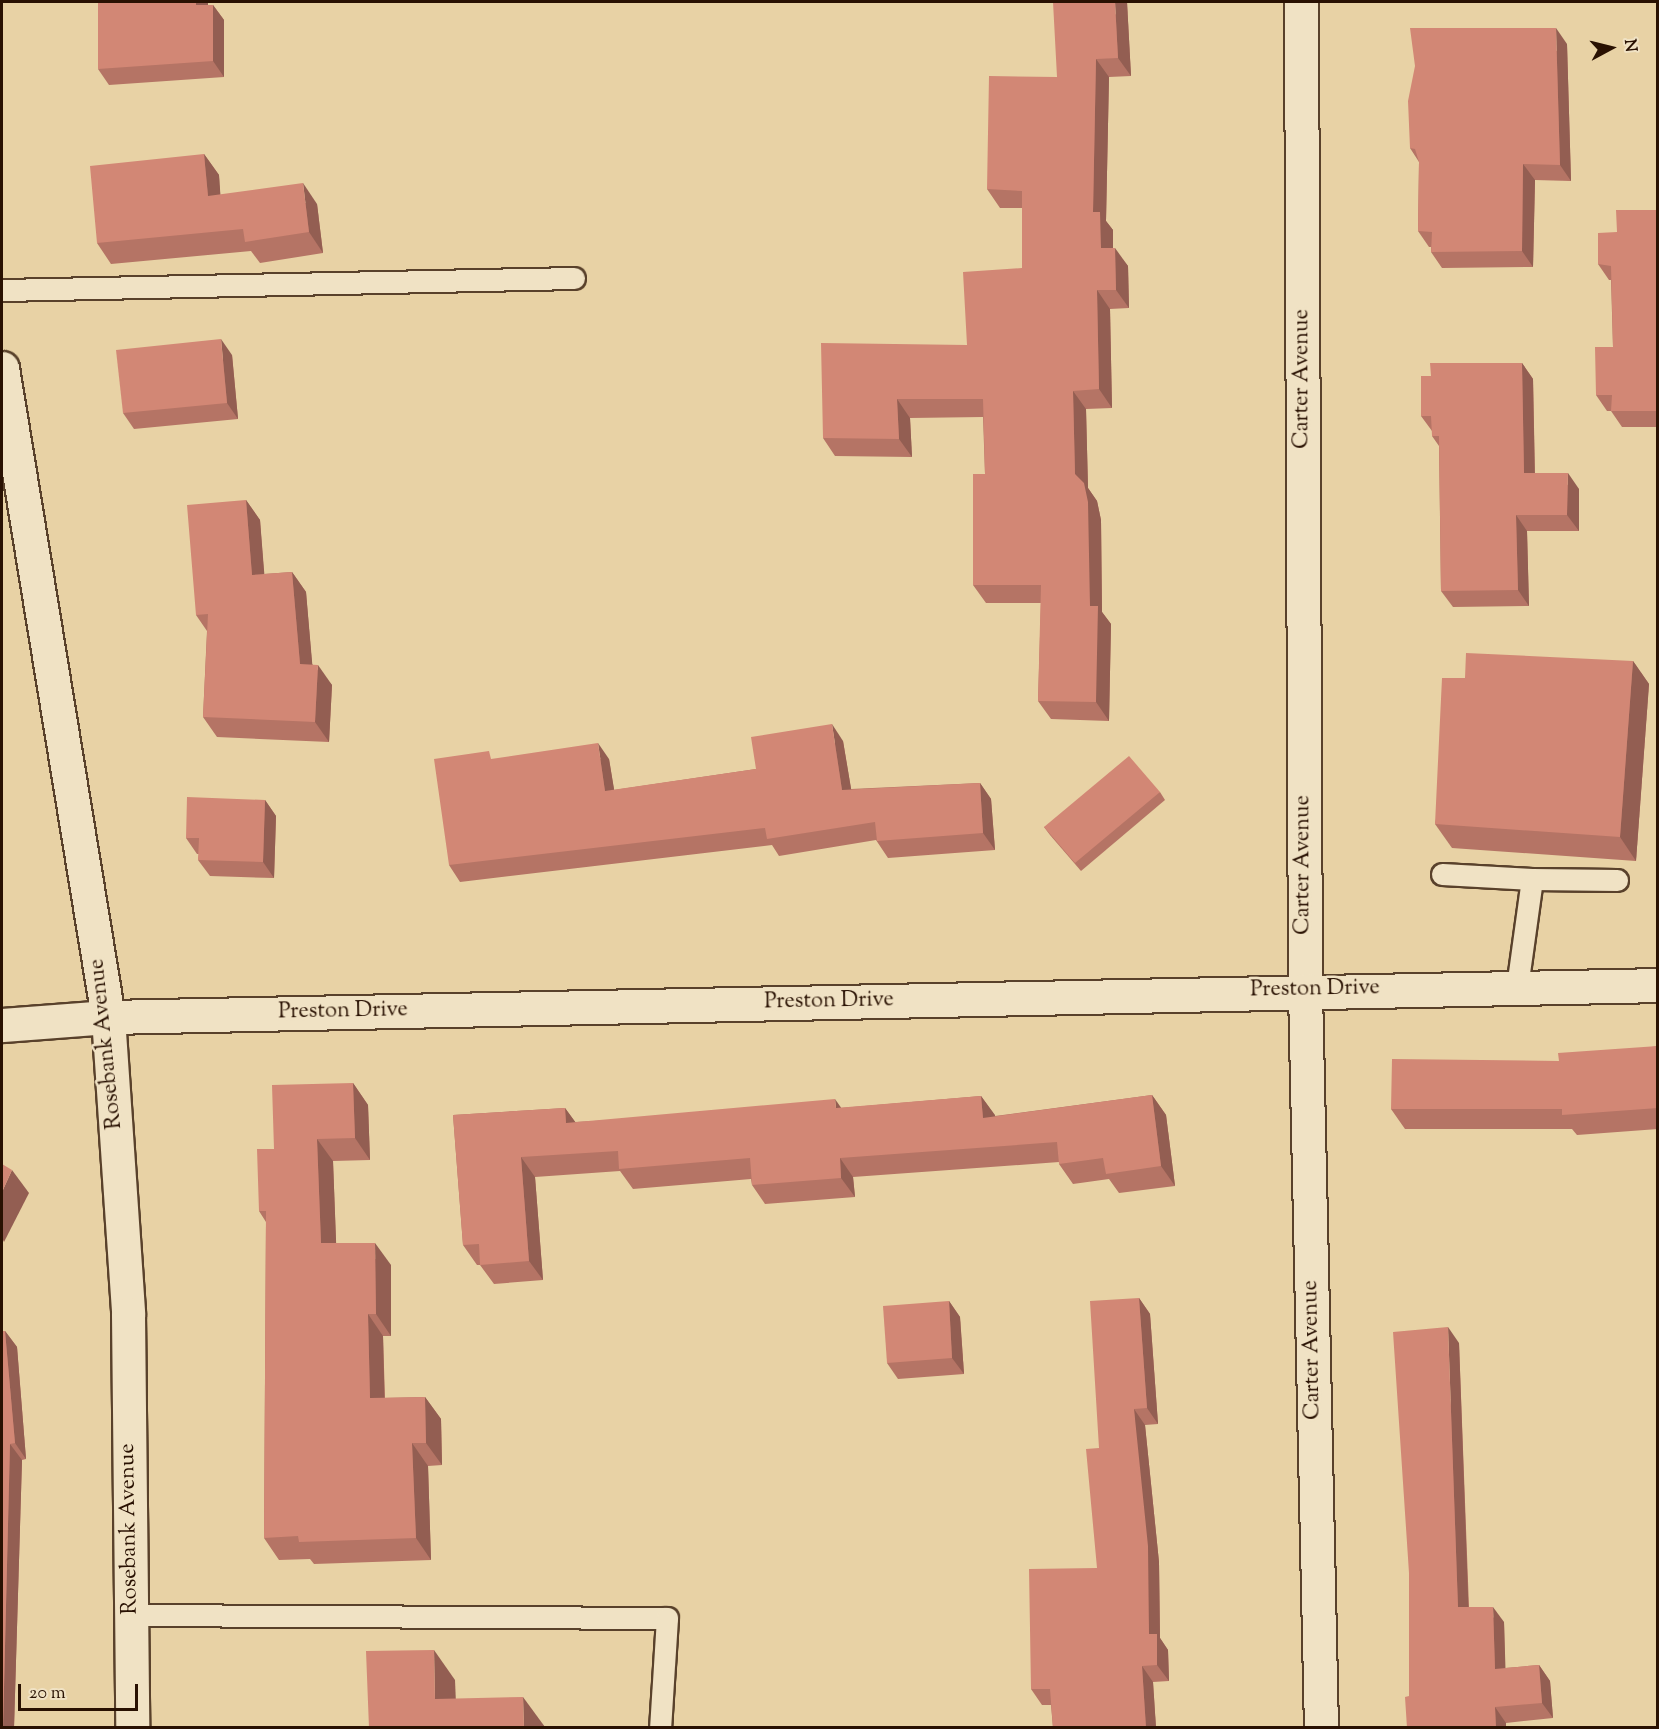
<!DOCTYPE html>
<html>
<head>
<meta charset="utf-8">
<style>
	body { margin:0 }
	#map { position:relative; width:1659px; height:1729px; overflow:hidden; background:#e8d2a5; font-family:"Sorts Mill Goudy",serif }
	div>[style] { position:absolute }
	.roads { filter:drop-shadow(2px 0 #59412b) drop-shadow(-2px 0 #59412b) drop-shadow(0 2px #59412b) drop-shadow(0 -2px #59412b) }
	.lane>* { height:21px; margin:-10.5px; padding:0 10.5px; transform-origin:10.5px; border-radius:10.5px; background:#f0e2c4 }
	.street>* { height:33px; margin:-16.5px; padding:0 16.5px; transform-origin:16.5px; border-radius:16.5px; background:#f0e2c4 }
	.secondary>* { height:33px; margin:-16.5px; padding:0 16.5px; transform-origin:16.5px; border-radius:16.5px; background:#f0e2c4 }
	.wall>* { inset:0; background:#b57465 }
	.shaded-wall>* { inset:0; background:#935e52 }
	.building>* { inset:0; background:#d28775 }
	span { translate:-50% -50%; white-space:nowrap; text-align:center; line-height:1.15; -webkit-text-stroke:5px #f0e2c4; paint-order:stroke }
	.street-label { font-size:22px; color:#291102 }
	.frame { position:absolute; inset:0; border:3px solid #291102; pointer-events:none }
	.north { position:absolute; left:1581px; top:18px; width:60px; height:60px; -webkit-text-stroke:4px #f0e2c4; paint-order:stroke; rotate:83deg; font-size:16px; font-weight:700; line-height:24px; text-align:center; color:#291102 }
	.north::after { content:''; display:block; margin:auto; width:21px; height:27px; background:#291102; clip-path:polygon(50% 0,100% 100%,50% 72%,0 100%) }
	.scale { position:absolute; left:18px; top:1684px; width:120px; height:27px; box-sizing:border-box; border:3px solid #291102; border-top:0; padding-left:8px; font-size:18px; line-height:21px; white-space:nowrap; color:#291102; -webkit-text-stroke:4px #f0e2c4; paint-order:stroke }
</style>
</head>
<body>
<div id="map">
	<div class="roads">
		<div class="lane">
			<i style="left:2px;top:290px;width:572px;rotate:-1.2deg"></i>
			<i style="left:1442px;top:874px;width:90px;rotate:3.2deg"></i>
			<i style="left:1517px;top:987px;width:109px;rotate:-82.1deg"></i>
			<i style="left:1532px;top:879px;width:85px;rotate:0.7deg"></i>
			<i style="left:131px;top:1615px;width:536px;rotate:0.32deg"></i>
			<i style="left:667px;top:1618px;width:110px;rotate:93.6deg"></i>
		</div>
		<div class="street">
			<i style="left:1301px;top:2px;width:988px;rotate:89.77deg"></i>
			<i style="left:1305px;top:990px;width:738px;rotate:88.76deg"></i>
		</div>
		<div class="secondary">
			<i style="left:2px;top:368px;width:658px;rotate:80.72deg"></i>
			<i style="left:108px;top:1017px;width:298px;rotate:86.1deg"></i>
			<i style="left:128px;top:1314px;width:414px;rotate:89.4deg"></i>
			<i style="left:2px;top:1025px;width:106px;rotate:-4.3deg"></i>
			<i style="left:108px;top:1017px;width:1550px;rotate:-1.18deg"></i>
		</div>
	</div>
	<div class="wall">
		<i style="clip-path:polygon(1127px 2px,1131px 76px,1109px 77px,1106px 221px,1113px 230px,1113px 248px,1128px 266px,1129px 308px,1110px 309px,1112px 408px,1086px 409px,1088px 488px,1097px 501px,1101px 520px,1102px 612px,1111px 624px,1109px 721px,1051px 719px,1038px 701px,1041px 603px,986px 603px,973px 585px,985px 474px,983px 417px,910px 418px,912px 457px,835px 456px,823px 438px,967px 345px,1022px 268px,1022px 208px,1000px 208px,987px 189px,1057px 77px)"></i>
		<i style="clip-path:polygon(208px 5px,213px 5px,224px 20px,224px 77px,109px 85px,98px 69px)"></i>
		<i style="clip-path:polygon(1567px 44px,1571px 181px,1535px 180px,1533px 267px,1442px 268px,1431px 252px,1431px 247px,1429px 247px,1418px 231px,1419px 162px,1410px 148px)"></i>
		<i style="clip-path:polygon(204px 154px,219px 175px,220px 195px,317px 204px,323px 253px,260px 263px,251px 251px,111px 264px,97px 243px)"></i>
		<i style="clip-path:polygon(1658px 210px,1658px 427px,1622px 427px,1611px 411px,1607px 411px,1596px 395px,1613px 347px,1611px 280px,1609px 280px,1598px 264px,1617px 232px)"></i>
		<i style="clip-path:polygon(232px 355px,238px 419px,134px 429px,123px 413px)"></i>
		<i style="clip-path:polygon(1522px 363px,1533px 379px,1535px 473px,1579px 489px,1579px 531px,1527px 531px,1529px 606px,1453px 607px,1441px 591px,1439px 446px,1432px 436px,1432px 431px,1421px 416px,1431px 376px)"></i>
		<i style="clip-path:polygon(246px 500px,260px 520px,264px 574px,292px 572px,306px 592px,312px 664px,332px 685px,329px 742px,217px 737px,203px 717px,207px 631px,196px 615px)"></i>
		<i style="clip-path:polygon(1633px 661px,1649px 684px,1636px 861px,1452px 848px,1435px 824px,1465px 678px)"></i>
		<i style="clip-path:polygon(843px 741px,851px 789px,980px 783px,991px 799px,995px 850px,888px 858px,876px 840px,779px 856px,772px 845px,460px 882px,449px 865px,494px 759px,609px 759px,614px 790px,756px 769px)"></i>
		<i style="clip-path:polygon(1160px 792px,1165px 800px,1081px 871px,1050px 835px,1044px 827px)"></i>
		<i style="clip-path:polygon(265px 800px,276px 816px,274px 878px,210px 876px,198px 860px,199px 854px,197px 854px,186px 838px)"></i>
		<i style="clip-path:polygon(1658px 1046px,1658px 1129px,1577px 1135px,1572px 1129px,1405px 1129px,1391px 1109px,1559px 1061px)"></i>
		<i style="clip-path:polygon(353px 1083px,368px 1105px,370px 1160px,333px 1161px,336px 1243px,391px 1265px,391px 1336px,383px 1336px,385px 1398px,425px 1397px,441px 1419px,442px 1465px,428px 1466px,431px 1560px,314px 1564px,310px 1559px,279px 1560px,264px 1538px,266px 1222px,259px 1211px,274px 1149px)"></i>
		<i style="clip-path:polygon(1152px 1095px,1166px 1115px,1175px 1186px,1119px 1193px,1109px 1179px,1073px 1184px,1059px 1164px,1059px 1162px,853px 1177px,855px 1197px,765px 1204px,752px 1185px,751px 1179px,633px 1189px,620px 1171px,535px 1177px,543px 1280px,494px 1284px,480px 1265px,477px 1265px,463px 1245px,453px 1115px,565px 1108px,575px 1122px,841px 1108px,981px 1096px,995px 1116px)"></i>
		<i style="clip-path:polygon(1139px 1298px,1150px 1314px,1158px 1424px,1145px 1425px,1159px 1562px,1160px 1638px,1168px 1650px,1169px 1681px,1153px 1682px,1156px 1728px,1053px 1728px,1051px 1705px,1042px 1705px,1031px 1689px,1097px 1568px,1099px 1448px)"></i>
		<i style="clip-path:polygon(949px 1301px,960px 1317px,964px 1374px,898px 1379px,887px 1363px)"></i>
		<i style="clip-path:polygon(5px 1331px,17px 1347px,26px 1459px,22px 1460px,14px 1728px,2px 1728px)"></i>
		<i style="clip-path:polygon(1459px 1343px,1469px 1607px,1504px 1622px,1505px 1668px,1539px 1665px,1550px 1681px,1553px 1718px,1506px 1723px,1506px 1728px,1407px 1728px,1409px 1696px)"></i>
	</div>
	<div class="shaded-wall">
		<i style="clip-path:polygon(196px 2px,208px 2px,208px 21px,196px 5px)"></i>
		<i style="clip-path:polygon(1115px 2px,1127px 2px,1131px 76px,1118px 58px)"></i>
		<i style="clip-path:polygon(213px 5px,224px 20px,224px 77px,213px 61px)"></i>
		<i style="clip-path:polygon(1556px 28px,1567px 44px,1571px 181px,1560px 165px)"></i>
		<i style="clip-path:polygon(1096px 59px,1109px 77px,1106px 221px,1113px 230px,1113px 266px,1101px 248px,1093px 212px)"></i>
		<i style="clip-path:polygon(204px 154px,219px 175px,222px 217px,208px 196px)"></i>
		<i style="clip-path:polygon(1523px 164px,1535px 180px,1533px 267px,1522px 251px)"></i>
		<i style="clip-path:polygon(303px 183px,317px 204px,323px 253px,309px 232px)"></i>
		<i style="clip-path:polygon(1115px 248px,1128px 266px,1129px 308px,1116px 290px)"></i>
		<i style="clip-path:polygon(1097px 290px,1110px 309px,1112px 408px,1099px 389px)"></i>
		<i style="clip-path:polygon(221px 339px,232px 355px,238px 419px,227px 403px)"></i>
		<i style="clip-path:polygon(1522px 363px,1533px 379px,1535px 489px,1524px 473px)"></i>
		<i style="clip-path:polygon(1073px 391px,1086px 409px,1088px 488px,1097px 501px,1101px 520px,1102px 612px,1111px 624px,1109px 721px,1096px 702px,1090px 606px,1075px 474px)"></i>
		<i style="clip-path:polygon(897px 399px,910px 418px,912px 457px,899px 439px)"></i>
		<i style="clip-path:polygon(1568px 473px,1579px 489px,1579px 531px,1567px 515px)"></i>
		<i style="clip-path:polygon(246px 500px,260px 520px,266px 595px,252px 575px)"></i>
		<i style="clip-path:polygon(1516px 515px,1527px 531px,1529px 606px,1518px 590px)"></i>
		<i style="clip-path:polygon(292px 572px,306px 592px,314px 684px,300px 664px)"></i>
		<i style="clip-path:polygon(1633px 661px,1649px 684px,1636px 861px,1620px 837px)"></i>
		<i style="clip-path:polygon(318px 665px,332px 685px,329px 742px,315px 722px)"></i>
		<i style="clip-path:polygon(832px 724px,843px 741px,854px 806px,842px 790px)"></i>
		<i style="clip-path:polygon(598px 743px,609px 759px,617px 807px,605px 791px)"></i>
		<i style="clip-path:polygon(980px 783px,991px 799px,995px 850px,983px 833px)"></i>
		<i style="clip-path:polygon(265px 800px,276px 816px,274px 878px,263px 862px)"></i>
		<i style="clip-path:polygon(353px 1083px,368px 1105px,370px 1160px,355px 1138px)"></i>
		<i style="clip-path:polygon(1152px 1095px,1166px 1115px,1175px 1186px,1161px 1166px)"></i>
		<i style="clip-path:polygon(981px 1096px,995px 1115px,996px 1137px,983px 1118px)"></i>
		<i style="clip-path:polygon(835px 1099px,849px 1119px,836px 1108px)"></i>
		<i style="clip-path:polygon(565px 1108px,579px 1127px,566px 1123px)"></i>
		<i style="clip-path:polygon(317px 1139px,333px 1161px,337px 1266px,321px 1243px)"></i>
		<i style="clip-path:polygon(521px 1157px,535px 1177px,543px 1280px,529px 1261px)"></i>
		<i style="clip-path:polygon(840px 1158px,853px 1177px,855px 1197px,841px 1178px)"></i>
		<i style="clip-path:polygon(12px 1170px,29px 1193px,4px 1242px,2px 1238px,2px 1192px)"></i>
		<i style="clip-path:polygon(375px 1243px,391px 1265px,391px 1336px,376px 1314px)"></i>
		<i style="clip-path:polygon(1139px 1298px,1150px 1314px,1158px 1424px,1147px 1408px)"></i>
		<i style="clip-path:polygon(949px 1301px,960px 1317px,964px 1374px,952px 1358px)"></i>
		<i style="clip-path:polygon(368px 1314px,383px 1336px,385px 1420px,370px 1398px)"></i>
		<i style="clip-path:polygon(1448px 1327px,1459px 1343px,1469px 1623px,1458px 1607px)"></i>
		<i style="clip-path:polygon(5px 1331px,17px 1347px,26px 1459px,15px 1443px)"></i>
		<i style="clip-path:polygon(425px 1397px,441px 1419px,442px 1465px,426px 1443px)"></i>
		<i style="clip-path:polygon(1134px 1409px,1145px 1425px,1159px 1562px,1160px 1638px,1168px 1650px,1169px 1681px,1157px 1665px,1149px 1634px)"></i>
		<i style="clip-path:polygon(412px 1443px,428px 1466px,431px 1560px,416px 1538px)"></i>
		<i style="clip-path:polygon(10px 1444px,22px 1460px,14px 1728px,3px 1728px)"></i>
		<i style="clip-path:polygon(1493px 1607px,1504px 1622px,1506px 1685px,1495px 1669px)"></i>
		<i style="clip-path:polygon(434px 1650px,455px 1680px,457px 1728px,435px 1699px)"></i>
		<i style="clip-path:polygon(1539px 1665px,1550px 1681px,1553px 1718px,1542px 1703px)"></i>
		<i style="clip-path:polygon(1142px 1666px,1153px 1682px,1156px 1728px,1146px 1728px)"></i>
		<i style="clip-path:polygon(523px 1697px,545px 1727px,545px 1728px,524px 1728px)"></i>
		<i style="clip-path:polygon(1495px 1707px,1506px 1723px,1506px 1728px,1496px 1728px)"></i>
	</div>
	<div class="building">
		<i style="clip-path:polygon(98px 2px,196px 2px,196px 5px,213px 5px,213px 61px,98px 69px)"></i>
		<i style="clip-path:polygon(1053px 2px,1115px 2px,1118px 58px,1096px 59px,1093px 212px,1100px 212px,1101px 248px,1115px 248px,1116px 290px,1097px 290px,1099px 389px,1073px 391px,1075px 474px,1084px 483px,1088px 502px,1090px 606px,1098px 606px,1096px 702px,1038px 701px,1041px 585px,973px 585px,973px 474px,985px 474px,983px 399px,897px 399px,899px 439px,823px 438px,821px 343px,967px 345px,963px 272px,1022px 268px,1022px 191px,987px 189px,989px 76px,1057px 77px)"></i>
		<i style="clip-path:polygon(1410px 28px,1556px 28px,1560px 165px,1523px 164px,1522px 251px,1431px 252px,1432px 232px,1418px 231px,1419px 162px,1415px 149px,1410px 148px,1408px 101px,1415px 66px)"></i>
		<i style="clip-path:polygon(204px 154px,208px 196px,303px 183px,309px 232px,245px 242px,243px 229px,97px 243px,90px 166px)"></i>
		<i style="clip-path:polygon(1616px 210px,1658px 210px,1658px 411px,1611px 411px,1612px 395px,1596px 395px,1595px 347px,1613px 347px,1611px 266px,1598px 264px,1598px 233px,1617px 232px)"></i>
		<i style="clip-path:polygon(221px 339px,227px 403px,123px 413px,116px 350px)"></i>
		<i style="clip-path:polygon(1430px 363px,1522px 363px,1524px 473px,1568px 473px,1567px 515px,1516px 515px,1518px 590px,1441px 591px,1439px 436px,1432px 436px,1431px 416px,1421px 416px,1421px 376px,1431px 376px)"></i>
		<i style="clip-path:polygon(246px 500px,252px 575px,292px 572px,300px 664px,318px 665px,315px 722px,203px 717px,208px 614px,196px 615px,187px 505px)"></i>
		<i style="clip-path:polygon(1466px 653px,1633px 661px,1620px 837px,1435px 824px,1442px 678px,1465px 678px)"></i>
		<i style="clip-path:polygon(832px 724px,842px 790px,980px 783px,983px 833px,877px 841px,875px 822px,767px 839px,765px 828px,449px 865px,434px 759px,489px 751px,491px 759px,598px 743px,605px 791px,756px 769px,751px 737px)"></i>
		<i style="clip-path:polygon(1129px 756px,1160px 792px,1075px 863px,1044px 827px)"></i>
		<i style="clip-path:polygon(187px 797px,265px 800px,263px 862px,198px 860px,199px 838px,186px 838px)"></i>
		<i style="clip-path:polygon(1658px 1046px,1658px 1108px,1562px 1115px,1562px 1109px,1391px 1109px,1392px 1059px,1559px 1061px,1558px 1053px)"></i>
		<i style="clip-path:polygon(353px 1083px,355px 1138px,317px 1139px,321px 1243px,375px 1243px,376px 1314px,368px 1314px,370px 1398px,425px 1397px,426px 1443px,412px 1443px,416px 1538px,299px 1542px,298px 1536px,264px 1538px,266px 1211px,259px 1211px,257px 1149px,274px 1149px,272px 1085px)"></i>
		<i style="clip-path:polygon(1152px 1095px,1161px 1166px,1106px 1174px,1103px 1158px,1059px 1164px,1057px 1142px,840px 1158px,841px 1178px,752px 1185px,750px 1158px,619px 1169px,618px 1151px,521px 1157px,529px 1261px,480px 1265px,479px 1244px,463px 1245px,453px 1115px,565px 1108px,566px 1123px,835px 1099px,836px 1108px,981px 1096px,983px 1118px)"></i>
		<i style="clip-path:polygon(2px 1164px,12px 1170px,2px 1192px)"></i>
		<i style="clip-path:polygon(1139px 1298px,1147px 1408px,1134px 1409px,1148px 1546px,1149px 1634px,1157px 1634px,1157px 1665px,1142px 1666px,1146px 1728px,1053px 1728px,1050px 1689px,1031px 1689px,1029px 1569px,1097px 1568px,1086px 1449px,1099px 1448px,1090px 1301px)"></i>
		<i style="clip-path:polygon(949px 1301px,952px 1358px,887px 1363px,883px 1306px)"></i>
		<i style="clip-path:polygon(1448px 1327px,1458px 1607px,1493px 1607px,1495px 1669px,1539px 1665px,1542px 1703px,1495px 1707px,1496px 1728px,1407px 1728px,1405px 1697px,1409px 1696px,1409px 1573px,1393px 1332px)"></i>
		<i style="clip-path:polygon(2px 1331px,5px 1331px,15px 1443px,10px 1444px,3px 1728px,2px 1728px)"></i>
		<i style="clip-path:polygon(434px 1650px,435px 1699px,523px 1697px,524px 1728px,369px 1728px,366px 1651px)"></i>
	</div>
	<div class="street-label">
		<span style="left:1303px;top:379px;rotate:-90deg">Carter Avenue</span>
		<span style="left:1304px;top:865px;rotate:-90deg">Carter Avenue</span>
		<span style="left:1315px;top:990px;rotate:-1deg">Preston Drive</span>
		<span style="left:829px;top:1002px;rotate:-1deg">Preston Drive</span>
		<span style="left:343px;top:1012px;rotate:-1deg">Preston Drive</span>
		<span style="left:107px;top:1044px;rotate:-96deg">Rosebank Avenue</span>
		<span style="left:1313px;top:1350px;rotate:-91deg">Carter Avenue</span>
		<span style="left:130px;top:1529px;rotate:-91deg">Rosebank Avenue</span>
	</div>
	<div class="frame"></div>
	<div class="north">N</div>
	<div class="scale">20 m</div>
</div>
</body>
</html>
